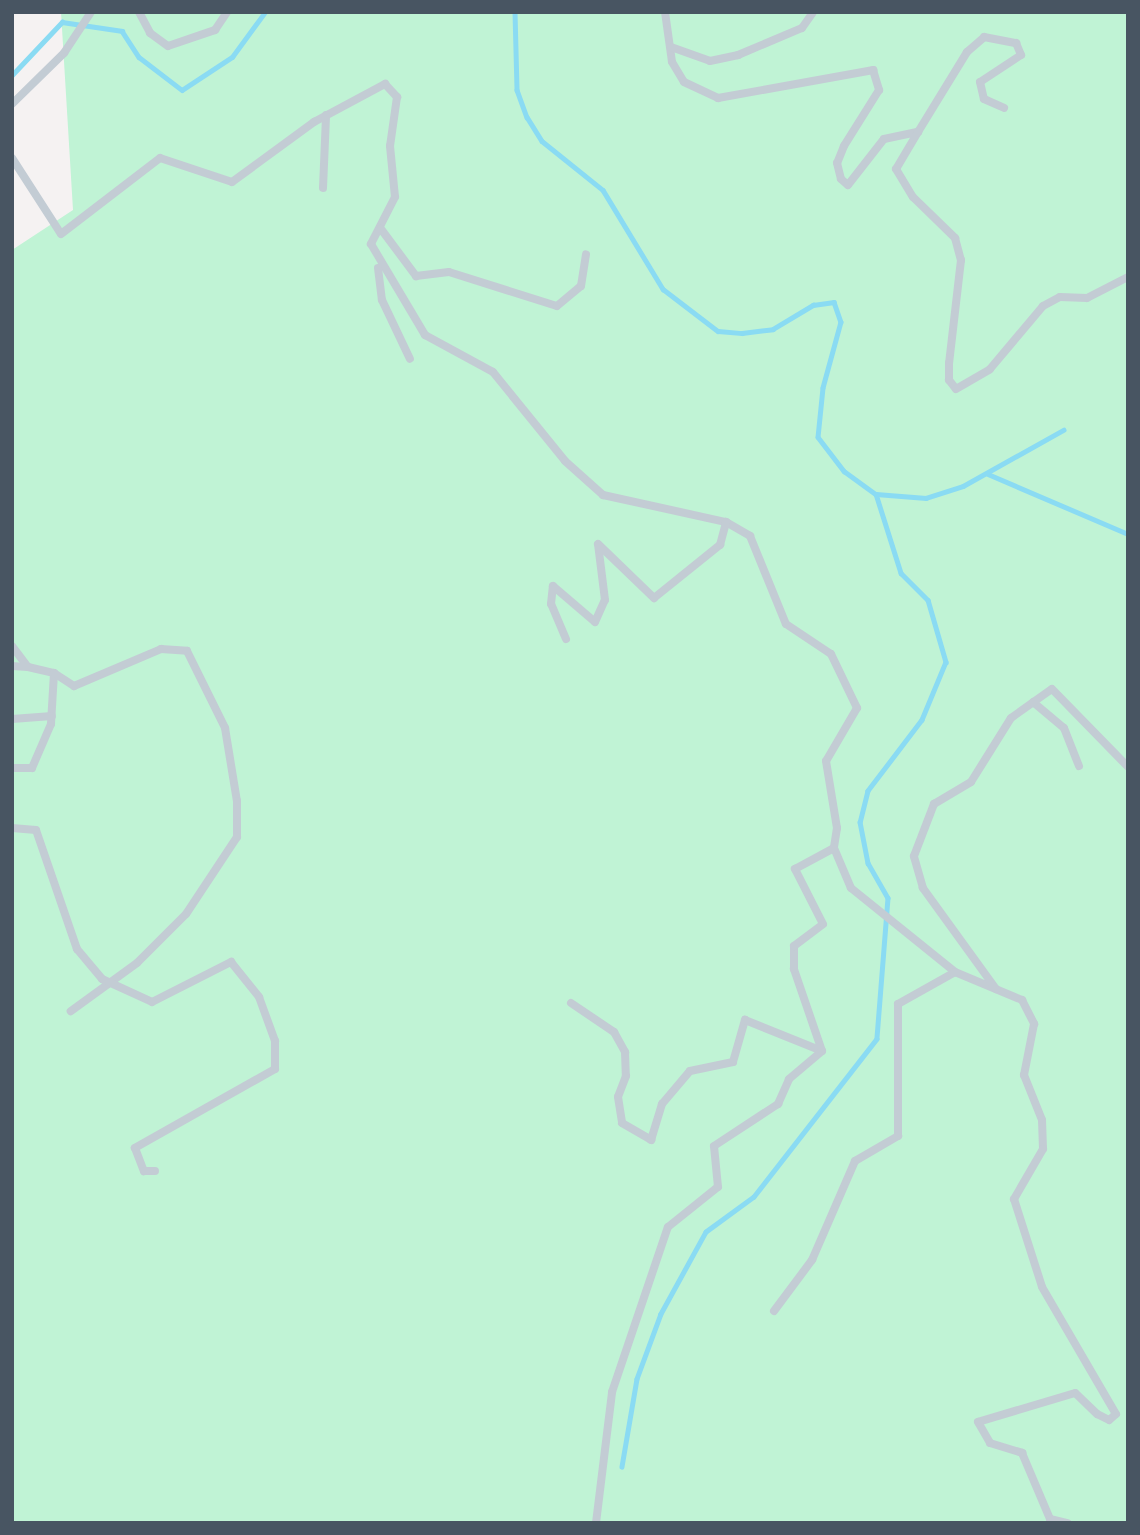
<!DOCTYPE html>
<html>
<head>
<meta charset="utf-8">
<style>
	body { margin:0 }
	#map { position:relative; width:1140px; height:1535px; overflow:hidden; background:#f5f2f2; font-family:"Fira Sans Condensed",sans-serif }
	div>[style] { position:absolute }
	.green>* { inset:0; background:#c0f3d5 }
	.stream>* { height:4.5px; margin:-2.25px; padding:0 2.25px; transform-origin:2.25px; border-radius:2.25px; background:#8adbf3 }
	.lane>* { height:8px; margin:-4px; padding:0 4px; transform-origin:4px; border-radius:4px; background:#c3ccd4 }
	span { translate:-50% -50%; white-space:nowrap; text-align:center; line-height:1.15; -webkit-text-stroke:5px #fff; paint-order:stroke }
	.frame { position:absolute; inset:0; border:14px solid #485562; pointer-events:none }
</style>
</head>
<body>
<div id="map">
	<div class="green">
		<i style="clip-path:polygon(61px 12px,1128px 12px,1128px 1523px,12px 1523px,12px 250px,73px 210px)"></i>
	</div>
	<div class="stream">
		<i style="left:515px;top:12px;width:78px;rotate:88.5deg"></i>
		<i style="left:517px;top:90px;width:29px;rotate:70deg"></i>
		<i style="left:527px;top:117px;width:28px;rotate:58deg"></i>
		<i style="left:542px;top:141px;width:78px;rotate:38.8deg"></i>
		<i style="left:603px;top:190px;width:116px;rotate:58.8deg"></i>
		<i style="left:663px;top:289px;width:69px;rotate:37.4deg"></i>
		<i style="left:718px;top:331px;width:24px;rotate:5deg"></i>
		<i style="left:742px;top:333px;width:31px;rotate:-7deg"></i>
		<i style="left:773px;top:329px;width:47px;rotate:-31deg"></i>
		<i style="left:813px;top:305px;width:21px;rotate:-8deg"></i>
		<i style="left:834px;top:302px;width:21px;rotate:71deg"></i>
		<i style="left:841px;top:322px;width:68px;rotate:105.3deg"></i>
		<i style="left:823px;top:388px;width:49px;rotate:95.8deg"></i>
		<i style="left:818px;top:437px;width:43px;rotate:52.6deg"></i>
		<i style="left:844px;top:471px;width:39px;rotate:36deg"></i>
		<i style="left:876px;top:494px;width:83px;rotate:72.4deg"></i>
		<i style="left:901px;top:573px;width:38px;rotate:45deg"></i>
		<i style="left:928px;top:600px;width:65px;rotate:73.8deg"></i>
		<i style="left:946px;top:662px;width:63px;rotate:112.5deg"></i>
		<i style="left:922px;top:720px;width:89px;rotate:127.3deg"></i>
		<i style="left:868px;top:791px;width:32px;rotate:104deg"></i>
		<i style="left:860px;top:822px;width:42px;rotate:79deg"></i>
		<i style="left:868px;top:863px;width:40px;rotate:60.3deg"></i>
		<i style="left:888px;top:898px;width:141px;rotate:94.5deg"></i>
		<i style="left:877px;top:1039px;width:200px;rotate:127.9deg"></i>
		<i style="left:754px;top:1197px;width:59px;rotate:143.9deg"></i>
		<i style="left:706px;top:1232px;width:94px;rotate:118.8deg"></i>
		<i style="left:661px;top:1314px;width:69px;rotate:110.3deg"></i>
		<i style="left:637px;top:1379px;width:89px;rotate:99.7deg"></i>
		<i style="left:12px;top:75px;width:73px;rotate:-46.7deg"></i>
		<i style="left:62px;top:22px;width:61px;rotate:8.5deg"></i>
		<i style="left:122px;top:31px;width:31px;rotate:57deg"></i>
		<i style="left:139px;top:57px;width:54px;rotate:37.5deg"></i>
		<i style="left:182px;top:90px;width:60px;rotate:-33.4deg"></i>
		<i style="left:232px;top:57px;width:56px;rotate:-53.7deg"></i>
		<i style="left:988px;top:474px;width:152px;rotate:23.2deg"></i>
		<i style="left:876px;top:494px;width:50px;rotate:4.6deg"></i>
		<i style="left:926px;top:498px;width:39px;rotate:-18deg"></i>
		<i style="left:963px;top:486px;width:115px;rotate:-29.2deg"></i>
	</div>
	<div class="lane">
		<i style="left:139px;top:12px;width:24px;rotate:62deg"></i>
		<i style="left:150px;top:33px;width:22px;rotate:36deg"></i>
		<i style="left:168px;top:46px;width:50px;rotate:-18.8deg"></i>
		<i style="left:215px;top:30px;width:22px;rotate:-56deg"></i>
		<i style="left:665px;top:12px;width:50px;rotate:82deg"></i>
		<i style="left:672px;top:62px;width:23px;rotate:59deg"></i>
		<i style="left:684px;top:82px;width:38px;rotate:25deg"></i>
		<i style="left:718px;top:98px;width:158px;rotate:-10.2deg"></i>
		<i style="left:873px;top:70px;width:21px;rotate:73deg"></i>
		<i style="left:879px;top:90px;width:66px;rotate:122deg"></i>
		<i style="left:844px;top:146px;width:18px;rotate:112deg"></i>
		<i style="left:837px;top:163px;width:16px;rotate:76deg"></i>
		<i style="left:841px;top:179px;width:9px;rotate:41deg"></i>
		<i style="left:848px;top:185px;width:58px;rotate:-52deg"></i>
		<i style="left:884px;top:139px;width:35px;rotate:-12deg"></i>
		<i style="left:918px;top:132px;width:43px;rotate:120.7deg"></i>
		<i style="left:896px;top:169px;width:33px;rotate:59deg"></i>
		<i style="left:913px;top:197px;width:59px;rotate:44.3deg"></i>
		<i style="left:955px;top:238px;width:23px;rotate:75deg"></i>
		<i style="left:961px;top:260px;width:104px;rotate:96.6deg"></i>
		<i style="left:949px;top:363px;width:17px;rotate:90deg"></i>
		<i style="left:949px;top:380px;width:11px;rotate:52deg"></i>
		<i style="left:956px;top:389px;width:39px;rotate:-30deg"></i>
		<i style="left:990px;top:369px;width:82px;rotate:-49.9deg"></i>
		<i style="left:1043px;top:306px;width:19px;rotate:-28deg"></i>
		<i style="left:1060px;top:297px;width:27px;rotate:2deg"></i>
		<i style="left:1087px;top:298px;width:46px;rotate:-27.1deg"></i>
		<i style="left:671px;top:47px;width:41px;rotate:19.7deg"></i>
		<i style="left:710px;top:61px;width:29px;rotate:-12deg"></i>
		<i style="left:738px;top:55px;width:69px;rotate:-22.9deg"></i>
		<i style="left:802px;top:28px;width:19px;rotate:-55deg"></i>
		<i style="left:12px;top:104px;width:73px;rotate:-44.4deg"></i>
		<i style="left:64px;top:53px;width:49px;rotate:-56.6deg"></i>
		<i style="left:918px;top:132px;width:94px;rotate:-58.5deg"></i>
		<i style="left:967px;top:52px;width:23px;rotate:-41deg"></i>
		<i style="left:984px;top:37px;width:33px;rotate:11deg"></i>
		<i style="left:1016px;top:43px;width:13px;rotate:67deg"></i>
		<i style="left:1021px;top:55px;width:49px;rotate:146.6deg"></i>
		<i style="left:980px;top:82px;width:17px;rotate:77deg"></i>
		<i style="left:984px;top:99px;width:22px;rotate:24deg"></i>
		<i style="left:12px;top:158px;width:90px;rotate:57.2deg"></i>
		<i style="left:61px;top:234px;width:125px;rotate:-37.5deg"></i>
		<i style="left:160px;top:158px;width:76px;rotate:18.4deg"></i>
		<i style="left:232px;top:182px;width:102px;rotate:-36.2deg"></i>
		<i style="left:314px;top:122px;width:81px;rotate:-28.2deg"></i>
		<i style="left:385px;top:84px;width:18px;rotate:47deg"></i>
		<i style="left:397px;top:97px;width:49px;rotate:98.1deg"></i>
		<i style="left:390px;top:146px;width:51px;rotate:84.4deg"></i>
		<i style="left:395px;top:197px;width:53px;rotate:117.1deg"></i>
		<i style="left:371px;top:244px;width:106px;rotate:59.3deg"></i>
		<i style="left:425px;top:335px;width:77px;rotate:28.6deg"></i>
		<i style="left:493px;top:372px;width:114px;rotate:51deg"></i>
		<i style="left:565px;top:461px;width:51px;rotate:41.8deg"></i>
		<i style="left:603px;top:495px;width:126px;rotate:12.4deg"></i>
		<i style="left:726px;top:522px;width:28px;rotate:30deg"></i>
		<i style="left:750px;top:536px;width:95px;rotate:67.8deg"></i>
		<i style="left:786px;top:624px;width:54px;rotate:33.7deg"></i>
		<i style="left:831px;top:654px;width:60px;rotate:64.3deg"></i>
		<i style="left:857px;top:708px;width:61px;rotate:120.3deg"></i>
		<i style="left:826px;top:761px;width:68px;rotate:80.7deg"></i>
		<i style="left:837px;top:828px;width:20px;rotate:99deg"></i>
		<i style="left:834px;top:848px;width:43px;rotate:67deg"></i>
		<i style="left:851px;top:888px;width:134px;rotate:38.9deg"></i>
		<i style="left:955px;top:972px;width:73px;rotate:22.7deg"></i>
		<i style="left:1022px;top:1000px;width:27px;rotate:63deg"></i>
		<i style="left:1034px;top:1024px;width:52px;rotate:101.1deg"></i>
		<i style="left:1024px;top:1075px;width:48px;rotate:68.2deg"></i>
		<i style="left:1042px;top:1120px;width:29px;rotate:88deg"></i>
		<i style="left:1043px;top:1149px;width:58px;rotate:120.1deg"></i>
		<i style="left:1014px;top:1199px;width:92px;rotate:72.3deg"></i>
		<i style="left:1042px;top:1287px;width:147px;rotate:59.8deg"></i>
		<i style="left:1116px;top:1414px;width:9px;rotate:139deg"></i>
		<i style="left:1109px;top:1420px;width:13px;rotate:-153deg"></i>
		<i style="left:1097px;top:1414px;width:30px;rotate:-136deg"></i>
		<i style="left:1075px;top:1393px;width:101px;rotate:163.4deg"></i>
		<i style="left:978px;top:1422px;width:24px;rotate:60deg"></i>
		<i style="left:990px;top:1443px;width:34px;rotate:17deg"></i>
		<i style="left:1022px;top:1453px;width:72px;rotate:67deg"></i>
		<i style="left:1050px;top:1519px;width:18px;rotate:13deg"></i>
		<i style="left:323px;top:188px;width:73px;rotate:-87.6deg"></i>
		<i style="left:381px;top:229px;width:59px;rotate:53.3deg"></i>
		<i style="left:416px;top:276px;width:33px;rotate:-7deg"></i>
		<i style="left:449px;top:272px;width:113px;rotate:17.5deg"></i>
		<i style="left:557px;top:306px;width:31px;rotate:-40deg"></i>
		<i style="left:581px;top:286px;width:32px;rotate:-81deg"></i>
		<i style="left:378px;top:268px;width:32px;rotate:83deg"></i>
		<i style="left:382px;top:300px;width:65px;rotate:64.6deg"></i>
		<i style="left:566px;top:639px;width:38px;rotate:-113deg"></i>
		<i style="left:551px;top:604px;width:18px;rotate:-84deg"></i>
		<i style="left:553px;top:586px;width:55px;rotate:40.6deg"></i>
		<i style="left:595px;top:622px;width:24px;rotate:-66deg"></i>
		<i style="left:605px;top:600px;width:56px;rotate:-97.1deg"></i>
		<i style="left:598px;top:544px;width:78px;rotate:44deg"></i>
		<i style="left:654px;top:598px;width:85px;rotate:-38.8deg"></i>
		<i style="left:720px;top:545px;width:24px;rotate:-75deg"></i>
		<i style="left:12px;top:646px;width:26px;rotate:53deg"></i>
		<i style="left:28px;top:667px;width:27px;rotate:13deg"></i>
		<i style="left:54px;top:673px;width:51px;rotate:93.4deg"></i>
		<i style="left:51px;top:724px;width:48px;rotate:113.4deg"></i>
		<i style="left:32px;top:768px;width:20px;rotate:180deg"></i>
		<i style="left:12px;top:666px;width:16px;rotate:4deg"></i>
		<i style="left:54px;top:673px;width:24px;rotate:33deg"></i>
		<i style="left:74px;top:686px;width:95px;rotate:-23deg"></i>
		<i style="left:161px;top:649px;width:26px;rotate:4deg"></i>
		<i style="left:187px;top:651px;width:86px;rotate:63.7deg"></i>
		<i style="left:225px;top:728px;width:74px;rotate:80.7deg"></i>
		<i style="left:237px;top:801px;width:36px;rotate:90deg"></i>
		<i style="left:237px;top:837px;width:92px;rotate:123.5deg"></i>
		<i style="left:186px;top:914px;width:69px;rotate:135deg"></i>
		<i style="left:137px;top:963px;width:82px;rotate:144deg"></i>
		<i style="left:1033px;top:702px;width:40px;rotate:40deg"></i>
		<i style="left:1064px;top:728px;width:41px;rotate:68.5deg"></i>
		<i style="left:12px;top:719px;width:40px;rotate:-4.3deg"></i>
		<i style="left:12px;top:828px;width:24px;rotate:5deg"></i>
		<i style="left:36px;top:830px;width:126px;rotate:71deg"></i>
		<i style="left:77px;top:949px;width:39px;rotate:50deg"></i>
		<i style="left:102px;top:979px;width:55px;rotate:24.7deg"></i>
		<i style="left:152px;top:1002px;width:89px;rotate:-26.9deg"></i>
		<i style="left:231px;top:962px;width:45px;rotate:51.3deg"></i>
		<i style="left:259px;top:997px;width:47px;rotate:70deg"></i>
		<i style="left:275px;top:1041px;width:28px;rotate:90deg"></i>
		<i style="left:275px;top:1069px;width:161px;rotate:150.6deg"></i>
		<i style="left:135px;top:1148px;width:25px;rotate:69deg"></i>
		<i style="left:144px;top:1171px;width:11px"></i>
		<i style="left:996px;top:989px;width:125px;rotate:-125.9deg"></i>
		<i style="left:923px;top:888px;width:33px;rotate:-106deg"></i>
		<i style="left:914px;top:856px;width:56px;rotate:-69deg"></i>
		<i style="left:934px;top:804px;width:43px;rotate:-30.7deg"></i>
		<i style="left:971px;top:782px;width:75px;rotate:-58deg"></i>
		<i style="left:1011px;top:718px;width:50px;rotate:-35.3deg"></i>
		<i style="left:1052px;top:689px;width:109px;rotate:45.7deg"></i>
		<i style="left:571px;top:1003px;width:52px;rotate:34deg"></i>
		<i style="left:614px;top:1032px;width:23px;rotate:61deg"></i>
		<i style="left:625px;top:1052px;width:24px;rotate:88deg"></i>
		<i style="left:626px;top:1076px;width:22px;rotate:111deg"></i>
		<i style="left:618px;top:1097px;width:26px;rotate:81deg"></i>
		<i style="left:622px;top:1123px;width:34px;rotate:30deg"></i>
		<i style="left:651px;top:1140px;width:38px;rotate:-73deg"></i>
		<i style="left:662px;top:1104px;width:43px;rotate:-49.7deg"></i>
		<i style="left:690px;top:1071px;width:44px;rotate:-11.8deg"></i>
		<i style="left:733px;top:1062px;width:44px;rotate:-74.1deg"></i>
		<i style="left:745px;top:1020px;width:83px;rotate:21.9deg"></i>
		<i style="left:774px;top:1311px;width:64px;rotate:-53.3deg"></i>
		<i style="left:812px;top:1260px;width:108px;rotate:-66.5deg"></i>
		<i style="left:855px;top:1161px;width:50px;rotate:-30.2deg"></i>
		<i style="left:898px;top:1136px;width:132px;rotate:-90deg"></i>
		<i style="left:898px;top:1004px;width:65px;rotate:-29.3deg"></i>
		<i style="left:596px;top:1523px;width:132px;rotate:-83deg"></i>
		<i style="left:612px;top:1392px;width:174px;rotate:-71.3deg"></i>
		<i style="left:668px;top:1227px;width:64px;rotate:-38.7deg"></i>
		<i style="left:718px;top:1187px;width:41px;rotate:-95.6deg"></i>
		<i style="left:714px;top:1146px;width:77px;rotate:-33.3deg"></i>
		<i style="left:778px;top:1104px;width:27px;rotate:-66deg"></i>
		<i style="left:789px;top:1079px;width:43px;rotate:-40.3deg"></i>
		<i style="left:822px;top:1051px;width:87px;rotate:-108.9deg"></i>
		<i style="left:794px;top:969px;width:23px;rotate:-90deg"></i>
		<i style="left:794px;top:946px;width:36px;rotate:-37deg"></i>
		<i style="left:823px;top:924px;width:62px;rotate:-117deg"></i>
		<i style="left:795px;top:869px;width:44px;rotate:-28.3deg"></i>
	</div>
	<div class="frame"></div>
</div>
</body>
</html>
